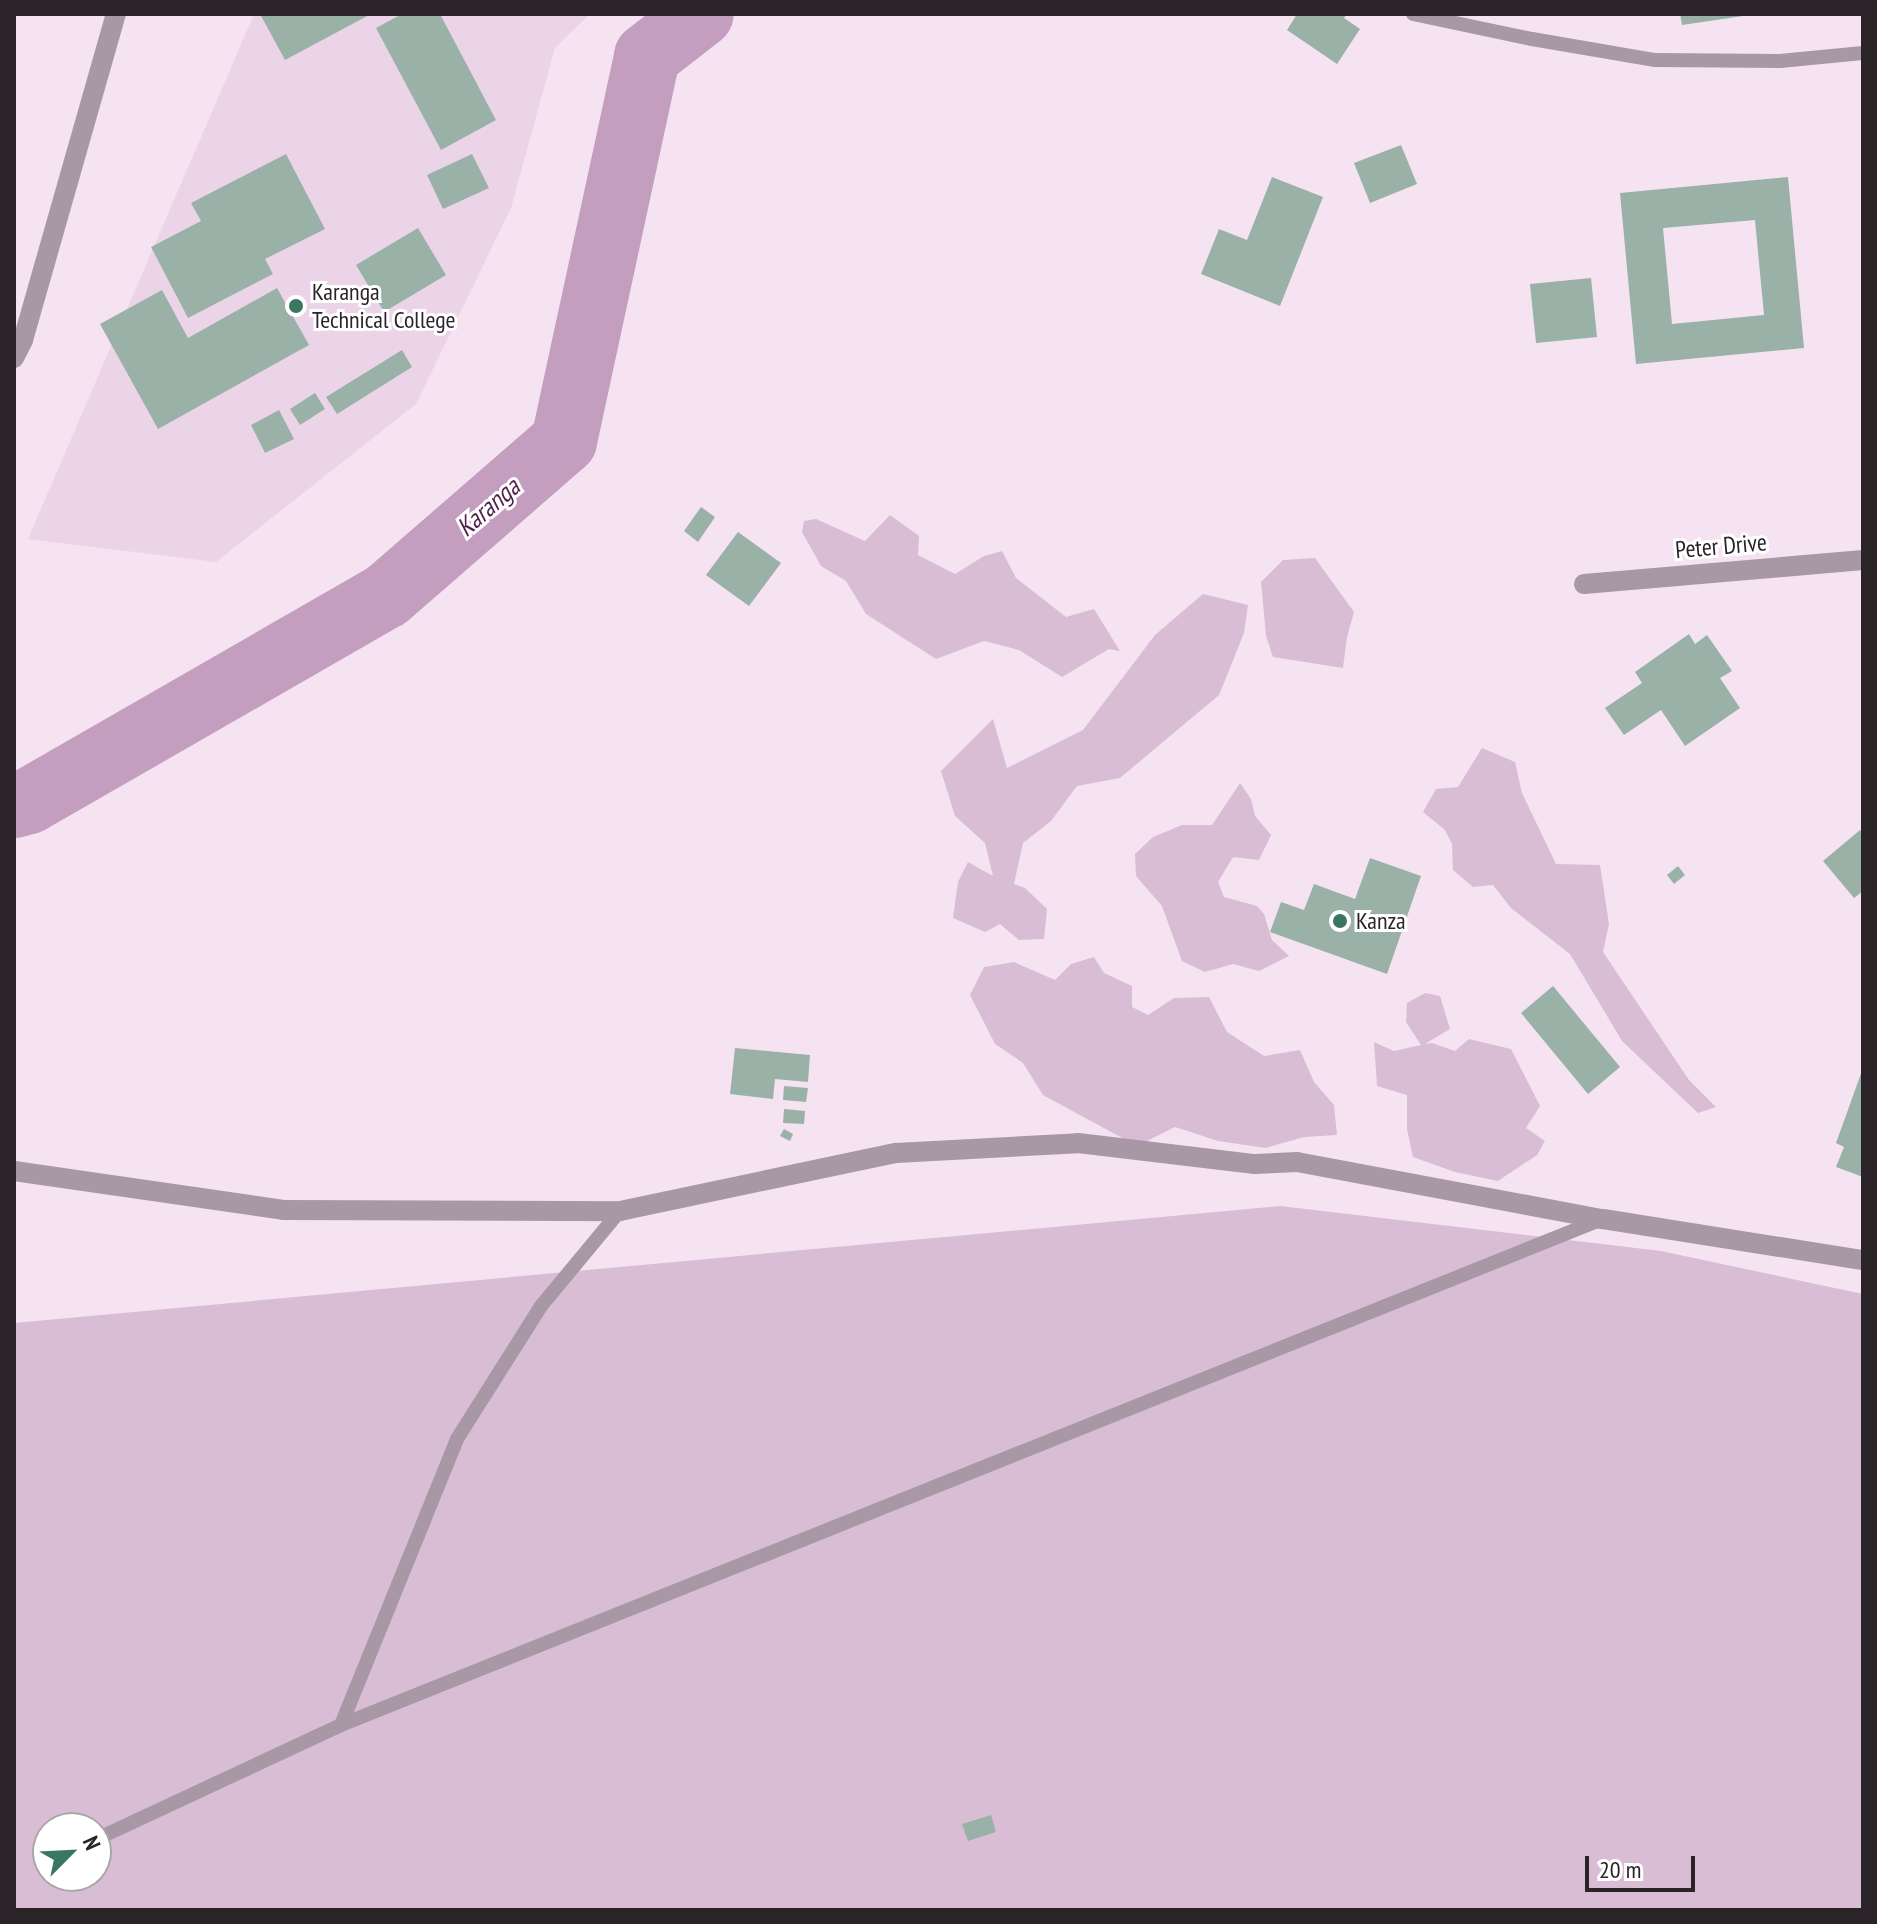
<!DOCTYPE html>
<html>
<head>
<meta charset="utf-8">
<style>
	body { margin:0 }
	#map { position:relative; width:1877px; height:1924px; overflow:hidden; background:#f5e3f2; font-family:"PT Sans Narrow",sans-serif }
	div>[style] { position:absolute }
	.built>* { inset:0; background:#ecd4e8 }
	.green>* { inset:0; background:#d9bdd5 }
	.river>* { height:66px; margin:-33px; padding:0 33px; transform-origin:33px; border-radius:33px; background:#c39ebe }
	.building>* { inset:0; background:#9ab1a8 }
	.service>* { height:14px; margin:-7px; padding:0 7px; transform-origin:7px; border-radius:7px; background:#a897a5 }
	.minor>* { height:20px; margin:-10px; padding:0 10px; transform-origin:10px; border-radius:10px; background:#a897a5 }
	.dots>* { width:22px; height:22px; translate:-50% -50%; box-sizing:border-box; border:4px solid #fff; border-radius:50% }
	span { translate:-50% -50%; white-space:nowrap; text-align:center; line-height:1.15; -webkit-text-stroke:6px #fff; paint-order:stroke }
	.poi-label { font-size:24px; color:#2a2429 }
	.left { translate:0 -50%; text-align:left }
	.street-label { font-size:24px; color:#2a2429 }
	.water-label { font-size:26px; color:#4e1f49; font-style:italic }
	.frame { position:absolute; inset:0; border:16px solid #2a2429; pointer-events:none }
	.north { position:absolute; left:32px; top:1812px; width:80px; height:80px; box-sizing:border-box; background:#fff; border:2px solid #aaa7a9; border-radius:50%; rotate:66deg; font-size:22px; font-weight:700; line-height:32px; text-align:center; color:#2a2429 }
	.north::after { content:''; display:block; margin:auto; width:28px; height:36px; background:#3a7763; clip-path:polygon(50% 0,100% 100%,50% 72%,0 100%) }
	.scale { position:absolute; left:1585px; top:1856px; width:110px; height:36px; box-sizing:border-box; border:4px solid #2a2429; border-top:0; padding-left:10px; font-size:24px; line-height:28px; white-space:nowrap; color:#2a2429; -webkit-text-stroke:6px #fff; paint-order:stroke }
</style>
</head>
<body>
<div id="map">
	<div class="built">
		<i style="clip-path:polygon(254px 14px,590px 14px,555px 48px,511px 208px,416px 404px,216px 562px,28px 539px)"></i>
	</div>
	<div class="green">
		<i style="clip-path:polygon(890px 515px,919px 536px,918px 555px,955px 574px,984px 556px,1002px 551px,1016px 578px,1066px 617px,1094px 609px,1120px 651px,1109px 649px,1062px 677px,1019px 650px,984px 641px,936px 659px,866px 614px,846px 581px,821px 566px,802px 532px,804px 521px,816px 519px,865px 541px)"></i>
		<i style="clip-path:polygon(1315px 558px,1354px 612px,1347px 637px,1343px 668px,1273px 657px,1266px 636px,1261px 582px,1283px 560px)"></i>
		<i style="clip-path:polygon(1203px 594px,1248px 605px,1244px 633px,1219px 695px,1120px 778px,1077px 786px,1051px 821px,1023px 843px,1014px 884px,1025px 888px,1047px 909px,1044px 939px,1019px 940px,1000px 924px,985px 932px,953px 918px,958px 882px,968px 862px,993px 876px,985px 843px,955px 816px,941px 771px,993px 719px,1007px 768px,1083px 730px,1155px 635px)"></i>
		<i style="clip-path:polygon(1482px 748px,1515px 762px,1522px 793px,1556px 864px,1600px 865px,1609px 924px,1603px 952px,1689px 1080px,1716px 1107px,1698px 1113px,1622px 1041px,1570px 954px,1511px 908px,1493px 885px,1473px 887px,1453px 870px,1452px 844px,1445px 830px,1423px 812px,1436px 789px,1458px 787px)"></i>
		<i style="clip-path:polygon(1240px 783px,1251px 799px,1255px 816px,1271px 835px,1259px 860px,1233px 857px,1218px 882px,1224px 897px,1257px 906px,1264px 914px,1272px 940px,1289px 956px,1259px 971px,1233px 964px,1205px 972px,1182px 961px,1162px 906px,1136px 876px,1135px 854px,1153px 837px,1182px 825px,1212px 825px)"></i>
		<i style="clip-path:polygon(1094px 957px,1104px 973px,1132px 986px,1132px 1007px,1148px 1015px,1174px 998px,1209px 997px,1227px 1032px,1264px 1056px,1300px 1050px,1314px 1082px,1334px 1105px,1337px 1135px,1304px 1137px,1266px 1148px,1218px 1141px,1175px 1127px,1137px 1146px,1043px 1095px,1023px 1063px,995px 1044px,970px 995px,984px 967px,1014px 962px,1055px 980px,1071px 964px)"></i>
		<i style="clip-path:polygon(1425px 993px,1440px 996px,1450px 1029px,1425px 1044px,1432px 1043px,1455px 1051px,1469px 1039px,1511px 1049px,1540px 1106px,1526px 1128px,1545px 1141px,1537px 1155px,1498px 1181px,1455px 1172px,1413px 1157px,1407px 1129px,1407px 1095px,1377px 1086px,1374px 1042px,1394px 1051px,1421px 1045px,1406px 1022px,1407px 1003px)"></i>
		<i style="clip-path:polygon(evenodd,1280px 1206px,1661px 1251px,1863px 1294px,1863px 1910px,14px 1910px,14px 1323px,1280px 1206px,48px 1828px,96px 1828px,96px 1876px,48px 1876px,48px 1828px)"></i>
	</div>
	<div class="river">
		<i style="left:14px;top:805px;width:16px;rotate:-15deg"></i>
		<i style="left:29px;top:801px;width:412px;rotate:-29.9deg"></i>
		<i style="left:386px;top:596px;width:236px;rotate:-41deg"></i>
		<i style="left:564px;top:441px;width:394px;rotate:-77.8deg"></i>
		<i style="left:647px;top:56px;width:68px;rotate:-37.9deg"></i>
	</div>
	<div class="building">
		<i style="clip-path:polygon(260px 14px,371px 14px,285px 60px)"></i>
		<i style="clip-path:polygon(402px 14px,440px 14px,496px 120px,441px 150px,376px 28px)"></i>
		<i style="clip-path:polygon(1297px 14px,1347px 14px,1344px 18px,1360px 29px,1337px 64px,1287px 30px)"></i>
		<i style="clip-path:polygon(1680px 14px,1743px 14px,1743px 16px,1682px 25px)"></i>
		<i style="clip-path:polygon(1401px 145px,1417px 184px,1370px 203px,1354px 163px)"></i>
		<i style="clip-path:polygon(286px 154px,325px 229px,265px 259px,273px 274px,188px 318px,151px 247px,201px 221px,191px 203px)"></i>
		<i style="clip-path:polygon(472px 154px,489px 188px,443px 209px,427px 175px)"></i>
		<i style="clip-path:polygon(1272px 177px,1323px 197px,1280px 306px,1201px 274px,1219px 229px,1247px 240px)"></i>
		<i style="clip-path:polygon(evenodd,1788px 177px,1804px 348px,1636px 364px,1620px 193px,1788px 177px,1755px 220px,1764px 315px,1672px 324px,1663px 228px,1755px 220px)"></i>
		<i style="clip-path:polygon(418px 228px,446px 275px,384px 312px,356px 265px)"></i>
		<i style="clip-path:polygon(1591px 278px,1597px 337px,1536px 343px,1530px 284px)"></i>
		<i style="clip-path:polygon(277px 288px,309px 345px,158px 429px,100px 324px,162px 290px,188px 338px)"></i>
		<i style="clip-path:polygon(402px 350px,412px 367px,337px 414px,326px 397px)"></i>
		<i style="clip-path:polygon(315px 393px,325px 409px,300px 425px,290px 409px)"></i>
		<i style="clip-path:polygon(279px 410px,294px 439px,265px 453px,251px 425px)"></i>
		<i style="clip-path:polygon(701px 507px,715px 517px,698px 542px,684px 531px)"></i>
		<i style="clip-path:polygon(738px 532px,781px 563px,749px 606px,706px 575px)"></i>
		<i style="clip-path:polygon(1689px 634px,1695px 644px,1707px 635px,1732px 671px,1720px 678px,1740px 708px,1685px 746px,1661px 710px,1624px 735px,1605px 708px,1642px 683px,1635px 672px)"></i>
		<i style="clip-path:polygon(1860px 830px,1863px 834px,1863px 891px,1854px 898px,1823px 861px)"></i>
		<i style="clip-path:polygon(1370px 858px,1421px 876px,1387px 974px,1270px 932px,1281px 902px,1304px 910px,1314px 884px,1355px 899px)"></i>
		<i style="clip-path:polygon(1678px 866px,1685px 875px,1674px 884px,1667px 875px)"></i>
		<i style="clip-path:polygon(1553px 986px,1620px 1067px,1588px 1094px,1521px 1013px)"></i>
		<i style="clip-path:polygon(735px 1048px,810px 1055px,808px 1082px,775px 1079px,773px 1099px,730px 1094px)"></i>
		<i style="clip-path:polygon(1863px 1068px,1863px 1177px,1836px 1167px,1844px 1147px,1836px 1143px)"></i>
		<i style="clip-path:polygon(784px 1086px,808px 1088px,806px 1102px,783px 1100px)"></i>
		<i style="clip-path:polygon(784px 1109px,805px 1111px,804px 1124px,783px 1123px)"></i>
		<i style="clip-path:polygon(784px 1129px,793px 1134px,790px 1141px,780px 1136px)"></i>
		<i style="clip-path:polygon(991px 1815px,996px 1832px,968px 1841px,962px 1824px)"></i>
	</div>
	<div class="service">
		<i style="left:1413px;top:14px;width:122px;rotate:11.9deg"></i>
		<i style="left:1532px;top:39px;width:125px;rotate:9.7deg"></i>
		<i style="left:1655px;top:60px;width:125px;rotate:0.5deg"></i>
		<i style="left:1780px;top:61px;width:83px;rotate:-5.5deg"></i>
		<i style="left:341px;top:1725px;width:309px;rotate:-67.9deg"></i>
		<i style="left:457px;top:1439px;width:157px;rotate:-57.7deg"></i>
		<i style="left:541px;top:1306px;width:124px;rotate:-50.3deg"></i>
		<i style="left:103px;top:1836px;width:263px;rotate:-25deg"></i>
		<i style="left:341px;top:1725px;width:1359px;rotate:-21.86deg"></i>
	</div>
	<div class="minor">
		<i style="left:14px;top:358px;width:20px;rotate:-63deg"></i>
		<i style="left:23px;top:340px;width:339px;rotate:-74.1deg"></i>
		<i style="left:1584px;top:584px;width:280px;rotate:-4.9deg"></i>
		<i style="left:14px;top:1171px;width:272px;rotate:8.2deg"></i>
		<i style="left:283px;top:1210px;width:337px;rotate:0.2deg"></i>
		<i style="left:620px;top:1211px;width:282px;rotate:-11.9deg"></i>
		<i style="left:896px;top:1153px;width:182px;rotate:-3.1deg"></i>
		<i style="left:1078px;top:1143px;width:178px;rotate:6.8deg"></i>
		<i style="left:1255px;top:1164px;width:42px;rotate:-2.7deg"></i>
		<i style="left:1297px;top:1162px;width:311px;rotate:10.6deg"></i>
		<i style="left:1603px;top:1219px;width:263px;rotate:9deg"></i>
	</div>
	<div class="dots">
		<i style="left:296px;top:306px;background:#3a7763"></i>
		<i style="left:1340px;top:921px;background:#3a7763"></i>
	</div>
	<div class="poi-label">
		<span class="left" style="left:312px;top:306px">Karanga<br>Technical College</span>
		<span class="left" style="left:1356px;top:921px">Kanza</span>
	</div>
	<div class="street-label">
		<span style="left:1721px;top:546px;rotate:-5deg">Peter Drive</span>
	</div>
	<div class="water-label">
		<span style="left:488px;top:507px;rotate:-41deg">Karanga</span>
	</div>
	<div class="frame"></div>
	<div class="north">N</div>
	<div class="scale">20 m</div>
</div>
</body>
</html>
